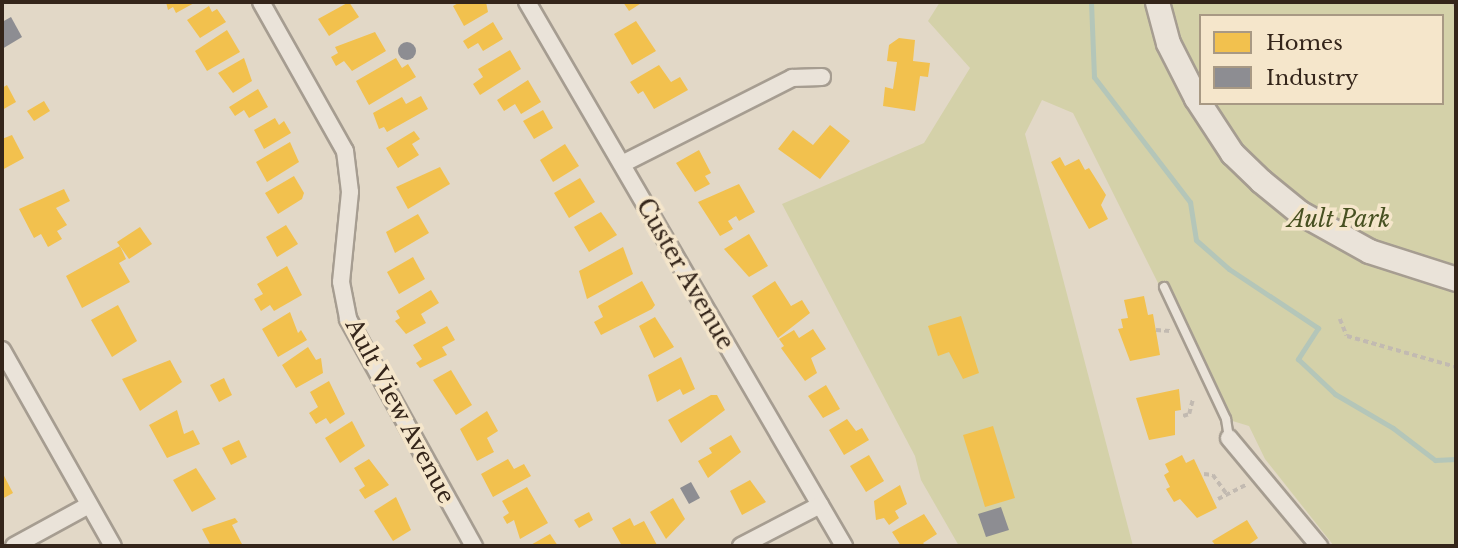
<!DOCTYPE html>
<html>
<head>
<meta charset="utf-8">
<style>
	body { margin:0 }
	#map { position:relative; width:1458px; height:548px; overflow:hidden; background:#e2d8c7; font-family:"Libre Baskerville",serif }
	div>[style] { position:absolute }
	.green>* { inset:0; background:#d4d1a9 }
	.homes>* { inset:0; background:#f2c14e }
	.industry>* { inset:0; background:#8d8d92 }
	.round { border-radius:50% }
	.stream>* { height:5px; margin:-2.5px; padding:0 2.5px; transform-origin:2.5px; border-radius:2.5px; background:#b4c6b9 }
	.path>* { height:3.5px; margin-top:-1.75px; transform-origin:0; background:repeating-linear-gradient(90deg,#c2bab1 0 5px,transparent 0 8.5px) }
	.roads { filter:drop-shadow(2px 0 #a69d91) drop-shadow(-2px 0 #a69d91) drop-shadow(0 2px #a69d91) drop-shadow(0 -2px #a69d91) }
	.lane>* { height:8px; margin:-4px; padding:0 4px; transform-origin:4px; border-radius:4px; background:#eae3d9 }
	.street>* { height:16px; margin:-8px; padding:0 8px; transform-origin:8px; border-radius:8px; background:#eae3d9 }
	.secondary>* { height:23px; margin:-11.5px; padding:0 11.5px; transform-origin:11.5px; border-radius:11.5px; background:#eae3d9 }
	span { translate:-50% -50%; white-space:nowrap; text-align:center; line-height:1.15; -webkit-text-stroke:7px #f5e6cb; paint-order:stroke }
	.park-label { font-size:23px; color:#485121; font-style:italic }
	.street-label { font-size:23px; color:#34251a }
	.frame { position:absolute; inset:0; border:4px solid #34251a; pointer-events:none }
	.legend { position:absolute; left:1199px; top:14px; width:245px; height:91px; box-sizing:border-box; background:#f5e6cb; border:2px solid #a89984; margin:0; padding:9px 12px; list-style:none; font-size:21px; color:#34251a }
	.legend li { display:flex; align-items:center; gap:14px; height:35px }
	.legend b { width:35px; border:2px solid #a89984 }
</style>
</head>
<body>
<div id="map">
	<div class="green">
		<i style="clip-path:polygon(evenodd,940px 2px,1456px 2px,1456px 546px,1334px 546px,1265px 459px,1249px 426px,1226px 419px,1073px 113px,1042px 100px,1025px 134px,1133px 546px,959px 546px,921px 480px,915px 456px,782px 204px,924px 143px,970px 68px,928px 21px,940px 2px,1201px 16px,1442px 16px,1442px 103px,1201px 103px,1201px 16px)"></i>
	</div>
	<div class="homes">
		<i style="clip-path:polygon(166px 2px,196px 2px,176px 13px,173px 7px,168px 10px)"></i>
		<i style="clip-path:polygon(349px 2px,359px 17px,329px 36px,318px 19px)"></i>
		<i style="clip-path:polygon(460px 2px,486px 2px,488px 12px,464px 26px,453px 6px)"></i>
		<i style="clip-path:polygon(623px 2px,643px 2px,629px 11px)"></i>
		<i style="clip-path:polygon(209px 6px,212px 12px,217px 9px,226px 22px,200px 38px,187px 20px)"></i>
		<i style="clip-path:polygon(636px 21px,656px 51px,632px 65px,614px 34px)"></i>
		<i style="clip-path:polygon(493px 22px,503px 39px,483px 51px,478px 43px,468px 49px,463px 41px)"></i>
		<i style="clip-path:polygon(227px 30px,240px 52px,207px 71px,195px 51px)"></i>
		<i style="clip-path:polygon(375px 32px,386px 51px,352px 71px,344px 61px,336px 66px,331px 57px,338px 53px,335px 47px)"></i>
		<i style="clip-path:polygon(899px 38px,915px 40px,913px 61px,930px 63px,928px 77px,920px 76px,915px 111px,883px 106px,885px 87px,893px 89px,897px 62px,887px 61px,889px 45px)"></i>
		<i style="clip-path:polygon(510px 50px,521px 69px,480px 95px,473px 84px,483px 77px,478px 69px)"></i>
		<i style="clip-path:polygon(244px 58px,252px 81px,233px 93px,218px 73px)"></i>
		<i style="clip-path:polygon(396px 58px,402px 68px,408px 64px,416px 77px,369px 105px,356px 81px)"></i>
		<i style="clip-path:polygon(659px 65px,671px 82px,680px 77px,688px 90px,654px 109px,643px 91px,638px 94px,630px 82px)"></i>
		<i style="clip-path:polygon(528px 80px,541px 102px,521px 114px,515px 104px,504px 111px,497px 100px)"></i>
		<i style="clip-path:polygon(7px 85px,16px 102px,2px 110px,2px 88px)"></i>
		<i style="clip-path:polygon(258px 89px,268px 107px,249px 118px,244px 110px,235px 116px,229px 107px)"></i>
		<i style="clip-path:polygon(421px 96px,428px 109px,387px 132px,384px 127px,379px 129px,373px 113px,402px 97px,406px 104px)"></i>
		<i style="clip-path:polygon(44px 101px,50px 111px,34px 121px,27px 111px)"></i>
		<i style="clip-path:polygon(543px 110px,553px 128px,534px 139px,523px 121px)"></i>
		<i style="clip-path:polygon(275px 118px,279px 125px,284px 121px,291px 133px,264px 149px,254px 130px)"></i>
		<i style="clip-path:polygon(830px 125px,850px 141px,820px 179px,778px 149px,793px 130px,813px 145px)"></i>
		<i style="clip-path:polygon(414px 131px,420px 139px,412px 144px,419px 155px,398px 168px,386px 148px)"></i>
		<i style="clip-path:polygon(12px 135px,24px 158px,2px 170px,2px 139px)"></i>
		<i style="clip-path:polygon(290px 142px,299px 162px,267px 182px,256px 162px)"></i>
		<i style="clip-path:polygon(565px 144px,579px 166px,553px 182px,540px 160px)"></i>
		<i style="clip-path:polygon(699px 150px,711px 173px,705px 176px,710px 184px,695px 192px,676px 163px)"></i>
		<i style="clip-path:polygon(1060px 157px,1065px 166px,1079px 159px,1085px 170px,1089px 168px,1106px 195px,1101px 205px,1108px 219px,1089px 229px,1051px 162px)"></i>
		<i style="clip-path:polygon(440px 167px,450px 184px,408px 209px,396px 187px)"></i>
		<i style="clip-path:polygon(294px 176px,304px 193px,302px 199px,278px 214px,265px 193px)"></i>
		<i style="clip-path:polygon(580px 178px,595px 202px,569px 218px,554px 193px)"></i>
		<i style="clip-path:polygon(739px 184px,755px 212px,739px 221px,736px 216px,728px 221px,733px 229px,720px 236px,698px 202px)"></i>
		<i style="clip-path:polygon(64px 189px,70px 201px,56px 208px,67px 225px,57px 231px,62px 239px,48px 247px,41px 234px,34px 238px,19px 209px)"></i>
		<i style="clip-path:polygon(601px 212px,617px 235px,589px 252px,574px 227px)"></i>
		<i style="clip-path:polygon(418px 214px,429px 233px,395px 253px,386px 232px)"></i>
		<i style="clip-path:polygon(286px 225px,298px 244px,277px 257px,266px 237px)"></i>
		<i style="clip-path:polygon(140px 227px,152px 244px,129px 259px,117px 242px)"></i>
		<i style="clip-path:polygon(749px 234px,768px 266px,749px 277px,724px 249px)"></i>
		<i style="clip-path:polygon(120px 246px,126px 259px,119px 263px,130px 282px,82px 308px,66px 276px)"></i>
		<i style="clip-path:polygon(623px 247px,633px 274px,587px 299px,579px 271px)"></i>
		<i style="clip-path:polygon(413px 257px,425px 279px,399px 294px,387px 272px)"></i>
		<i style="clip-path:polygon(287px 266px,302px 295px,274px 311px,270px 305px,261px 311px,254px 299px,263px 294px,257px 284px)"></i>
		<i style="clip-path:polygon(642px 281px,655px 305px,652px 309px,601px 335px,594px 322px,603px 317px,598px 306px)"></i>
		<i style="clip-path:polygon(775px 281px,791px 306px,802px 300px,810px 313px,778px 338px,752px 296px)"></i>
		<i style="clip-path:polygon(431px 290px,439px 303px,421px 314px,426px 323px,406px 334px,395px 321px,400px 318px,396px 311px)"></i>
		<i style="clip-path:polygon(1144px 296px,1148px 315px,1153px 314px,1160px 355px,1130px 361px,1118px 329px,1123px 328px,1121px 319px,1128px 318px,1124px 300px)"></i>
		<i style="clip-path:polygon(118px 305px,137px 341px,112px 357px,91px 320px)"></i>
		<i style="clip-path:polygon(290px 312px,298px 333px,301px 330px,307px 340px,278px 357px,262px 329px)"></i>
		<i style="clip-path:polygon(961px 316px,979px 373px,963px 379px,949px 352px,938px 356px,928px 326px)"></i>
		<i style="clip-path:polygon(655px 317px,674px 347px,654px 358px,639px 326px)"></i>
		<i style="clip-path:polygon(447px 326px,455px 340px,442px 347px,447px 355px,420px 368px,416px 363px,422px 359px,413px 345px)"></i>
		<i style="clip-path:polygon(813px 329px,826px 349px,811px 358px,817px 373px,805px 381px,781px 348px,784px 346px,779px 339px,794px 330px,799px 338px)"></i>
		<i style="clip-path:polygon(308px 347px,316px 360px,321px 358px,323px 373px,296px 388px,282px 365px)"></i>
		<i style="clip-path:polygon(681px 357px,695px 389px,683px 395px,680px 389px,657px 402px,648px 375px)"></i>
		<i style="clip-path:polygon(170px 360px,182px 382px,140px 411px,122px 379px)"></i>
		<i style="clip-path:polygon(451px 370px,472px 405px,456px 415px,433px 380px)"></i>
		<i style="clip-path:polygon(224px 378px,232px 395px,219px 402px,210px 385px)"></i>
		<i style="clip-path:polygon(329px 381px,345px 414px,330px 424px,326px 418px,316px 424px,309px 413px,318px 407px,310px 392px)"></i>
		<i style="clip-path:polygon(826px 385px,840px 409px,823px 418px,808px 396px)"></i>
		<i style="clip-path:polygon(1179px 389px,1181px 410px,1175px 411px,1175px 435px,1149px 440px,1136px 398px)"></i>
		<i style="clip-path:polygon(711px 395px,717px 395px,725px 410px,681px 443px,668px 420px)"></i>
		<i style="clip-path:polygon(177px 410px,184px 434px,193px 430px,200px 444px,167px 458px,149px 425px)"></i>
		<i style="clip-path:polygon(487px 411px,498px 431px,487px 438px,494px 452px,477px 461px,460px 429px)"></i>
		<i style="clip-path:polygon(847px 419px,856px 431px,862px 428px,869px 440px,844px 455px,829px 430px)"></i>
		<i style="clip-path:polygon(352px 421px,365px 446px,340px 463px,325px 438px)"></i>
		<i style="clip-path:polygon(993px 426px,1015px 498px,985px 507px,963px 435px)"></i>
		<i style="clip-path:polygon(731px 435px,741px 452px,708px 478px,698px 461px,712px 453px,709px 448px)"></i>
		<i style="clip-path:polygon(239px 440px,247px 457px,231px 465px,222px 448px)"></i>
		<i style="clip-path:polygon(869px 455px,884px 481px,866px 492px,850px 466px)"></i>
		<i style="clip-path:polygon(1182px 455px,1186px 463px,1194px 459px,1217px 508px,1197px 518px,1180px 499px,1174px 502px,1166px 489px,1170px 487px,1164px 475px,1169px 472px,1165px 464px)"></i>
		<i style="clip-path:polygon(369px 459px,389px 485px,365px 499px,359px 490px,365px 486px,354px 468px)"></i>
		<i style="clip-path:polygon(508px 459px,514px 469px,524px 464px,531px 476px,493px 497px,481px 474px)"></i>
		<i style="clip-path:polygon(196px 468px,216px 499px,192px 512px,173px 480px)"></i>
		<i style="clip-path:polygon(2px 472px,13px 493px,2px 499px)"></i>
		<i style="clip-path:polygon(750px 480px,766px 502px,742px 515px,730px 491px)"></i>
		<i style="clip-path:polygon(900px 485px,907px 504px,895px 511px,899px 518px,889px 525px,884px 518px,876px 520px,874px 501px)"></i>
		<i style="clip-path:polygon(527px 487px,548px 523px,520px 539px,514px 520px,507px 524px,503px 517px,509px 513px,502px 501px)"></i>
		<i style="clip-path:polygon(396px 497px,411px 530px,393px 541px,374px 511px)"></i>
		<i style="clip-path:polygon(673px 498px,685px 519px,666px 539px,650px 512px)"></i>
		<i style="clip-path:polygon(589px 512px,593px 520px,579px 528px,574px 520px)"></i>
		<i style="clip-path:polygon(924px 514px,937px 534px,923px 543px,926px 546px,901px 546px,892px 532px)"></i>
		<i style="clip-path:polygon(235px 518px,238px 522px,232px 525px,243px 546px,211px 546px,202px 529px)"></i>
		<i style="clip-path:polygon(630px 518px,634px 526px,644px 521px,657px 545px,622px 546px,612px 528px)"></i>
		<i style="clip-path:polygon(1247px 520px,1258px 538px,1247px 546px,1216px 546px,1212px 541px)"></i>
		<i style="clip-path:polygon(550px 534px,558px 546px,529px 546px)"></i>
	</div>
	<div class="industry">
		<i style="clip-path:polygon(11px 17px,22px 37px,2px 49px,2px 22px)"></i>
		<i class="round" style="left:398px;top:42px;width:18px;height:18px"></i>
		<i style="clip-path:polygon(691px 482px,700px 498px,689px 504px,680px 488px)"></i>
		<i style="clip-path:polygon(1001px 507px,1009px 530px,986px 537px,978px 514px)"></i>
	</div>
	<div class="stream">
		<i style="left:1091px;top:2px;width:75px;rotate:87.7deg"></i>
		<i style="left:1094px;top:77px;width:158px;rotate:52.5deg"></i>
		<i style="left:1190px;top:202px;width:38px;rotate:81deg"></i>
		<i style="left:1196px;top:240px;width:44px;rotate:41.3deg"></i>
		<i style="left:1229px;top:269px;width:107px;rotate:33.5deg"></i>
		<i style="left:1318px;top:328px;width:37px;rotate:123deg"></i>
		<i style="left:1298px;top:359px;width:51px;rotate:43.4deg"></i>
		<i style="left:1335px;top:394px;width:67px;rotate:30.4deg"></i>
		<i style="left:1393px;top:428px;width:53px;rotate:37.3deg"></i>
		<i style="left:1435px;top:460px;width:21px;rotate:-3deg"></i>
	</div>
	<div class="path">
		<i style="left:1454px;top:2px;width:5px;rotate:68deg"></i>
		<i style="left:1340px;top:319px;width:18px;rotate:68deg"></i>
		<i style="left:1347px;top:336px;width:113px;rotate:15.9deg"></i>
		<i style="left:1156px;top:330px;width:14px;rotate:4deg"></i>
		<i style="left:1183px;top:416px;width:6px;rotate:-18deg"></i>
		<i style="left:1189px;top:414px;width:16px;rotate:-76deg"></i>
		<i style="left:1204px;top:474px;width:9px;rotate:6deg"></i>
		<i style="left:1213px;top:475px;width:24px;rotate:54deg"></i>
		<i style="left:1218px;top:499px;width:33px;rotate:-27deg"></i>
	</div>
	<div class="roads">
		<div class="lane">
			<i style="left:1164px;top:287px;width:146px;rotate:64.8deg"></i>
			<i style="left:1226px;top:419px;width:19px;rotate:81deg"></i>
		</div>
		<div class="street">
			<i style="left:261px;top:2px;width:171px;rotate:60.6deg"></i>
			<i style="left:345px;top:151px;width:41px;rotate:83deg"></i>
			<i style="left:350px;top:192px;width:90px;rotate:95.7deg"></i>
			<i style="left:341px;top:282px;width:38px;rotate:79deg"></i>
			<i style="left:348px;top:319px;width:260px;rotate:61deg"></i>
			<i style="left:527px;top:2px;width:630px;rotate:59.77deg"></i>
			<i style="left:622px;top:164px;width:191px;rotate:-26.8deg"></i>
			<i style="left:792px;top:78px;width:30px;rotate:-2deg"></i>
			<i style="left:2px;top:350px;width:225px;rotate:60.5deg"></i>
			<i style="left:1229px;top:438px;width:141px;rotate:50.2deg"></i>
			<i style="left:14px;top:546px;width:85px;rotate:-28.7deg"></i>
			<i style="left:741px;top:546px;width:89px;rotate:-27.4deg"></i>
		</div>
		<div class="secondary">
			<i style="left:1157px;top:2px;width:42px;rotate:75deg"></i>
			<i style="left:1168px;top:43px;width:62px;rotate:63deg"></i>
			<i style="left:1196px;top:98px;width:66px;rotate:56.8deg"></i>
			<i style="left:1232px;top:153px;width:40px;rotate:44deg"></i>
			<i style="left:1261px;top:181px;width:49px;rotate:39.2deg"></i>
			<i style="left:1299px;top:212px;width:80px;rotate:29.1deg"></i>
			<i style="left:1369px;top:251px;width:91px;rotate:17.8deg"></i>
		</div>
	</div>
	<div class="park-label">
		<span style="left:1339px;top:219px">Ault Park</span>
	</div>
	<div class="street-label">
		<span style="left:685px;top:274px;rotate:60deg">Custer Avenue</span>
		<span style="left:400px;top:411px;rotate:62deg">Ault View Avenue</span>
	</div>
	<div class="frame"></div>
	<ul class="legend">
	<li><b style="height:19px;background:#f2c14e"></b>Homes</li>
	<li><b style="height:19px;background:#8d8d92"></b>Industry</li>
	</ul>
</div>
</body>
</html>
